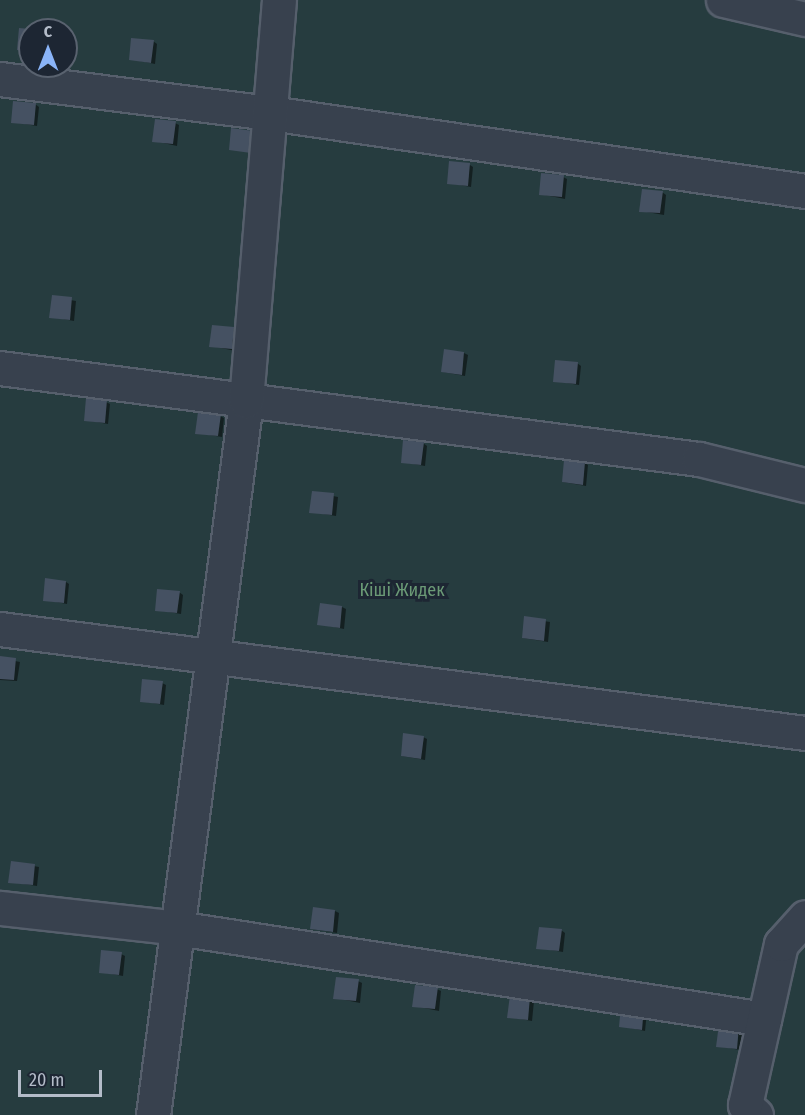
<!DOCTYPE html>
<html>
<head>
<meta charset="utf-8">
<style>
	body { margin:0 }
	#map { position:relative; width:805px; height:1115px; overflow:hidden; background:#242f3e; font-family:"Fira Sans Condensed",sans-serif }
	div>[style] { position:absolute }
	.green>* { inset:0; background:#263c3f }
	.shadow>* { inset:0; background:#0007 }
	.building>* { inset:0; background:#455162 }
	.roads { filter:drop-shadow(2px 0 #565f6c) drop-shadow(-2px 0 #565f6c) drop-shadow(0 2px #565f6c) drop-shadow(0 -2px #565f6c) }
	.minor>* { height:33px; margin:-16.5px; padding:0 16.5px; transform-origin:16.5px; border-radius:16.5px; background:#38414e }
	span { translate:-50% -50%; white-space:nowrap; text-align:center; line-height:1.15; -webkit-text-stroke:6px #1d2633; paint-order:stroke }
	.park-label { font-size:18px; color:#6b9a76 }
	.north { position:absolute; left:18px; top:18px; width:60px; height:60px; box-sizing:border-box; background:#1d2633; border:2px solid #59626f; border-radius:50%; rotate:0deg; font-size:16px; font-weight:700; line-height:24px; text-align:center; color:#b4bcc9 }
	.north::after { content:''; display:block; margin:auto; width:21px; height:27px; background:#8ab4f8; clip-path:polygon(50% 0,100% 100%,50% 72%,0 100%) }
	.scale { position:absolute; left:18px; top:1070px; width:84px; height:27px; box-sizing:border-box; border:3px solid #b4bcc9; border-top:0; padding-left:8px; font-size:18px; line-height:21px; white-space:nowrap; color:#b4bcc9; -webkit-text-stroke:4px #1d2633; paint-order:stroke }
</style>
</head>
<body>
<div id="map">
	<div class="green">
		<i style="clip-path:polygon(evenodd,0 0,805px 0,805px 1115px,0 1115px,0 0,30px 30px,66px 30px,66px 66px,30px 66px,30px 30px)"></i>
	</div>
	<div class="shadow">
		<i style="clip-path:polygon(153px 41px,157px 44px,155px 64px,130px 59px)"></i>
		<i style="clip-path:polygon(35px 104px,39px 107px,37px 126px,12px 122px)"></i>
		<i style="clip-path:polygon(175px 123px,179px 125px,177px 146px,154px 141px)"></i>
		<i style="clip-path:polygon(470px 165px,473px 167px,471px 187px,449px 183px)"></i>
		<i style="clip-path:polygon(563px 177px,567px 179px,565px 199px,540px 194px)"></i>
		<i style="clip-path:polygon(662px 192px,666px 195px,664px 215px,641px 211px)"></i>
		<i style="clip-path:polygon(53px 297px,76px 301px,74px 321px,51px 317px)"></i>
		<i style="clip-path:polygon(213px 327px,238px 331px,236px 351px,211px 346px)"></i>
		<i style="clip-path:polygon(464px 353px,468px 355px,465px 376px,443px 372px)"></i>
		<i style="clip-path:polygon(577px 363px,581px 366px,579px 385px,554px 381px)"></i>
		<i style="clip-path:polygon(106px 402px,110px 404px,108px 424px,85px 420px)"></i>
		<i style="clip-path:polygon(220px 416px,224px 418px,222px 437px,197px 433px)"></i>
		<i style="clip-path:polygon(423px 443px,427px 446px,425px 466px,402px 462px)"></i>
		<i style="clip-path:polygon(585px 463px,588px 465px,586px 486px,563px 482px)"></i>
		<i style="clip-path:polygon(313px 492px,338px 497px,336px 516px,311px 512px)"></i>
		<i style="clip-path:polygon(66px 582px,69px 584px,67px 604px,45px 600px)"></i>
		<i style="clip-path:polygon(179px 592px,183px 595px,181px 614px,156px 610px)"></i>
		<i style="clip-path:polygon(342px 607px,346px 609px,344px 629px,319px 624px)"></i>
		<i style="clip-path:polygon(525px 618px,550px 622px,548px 642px,523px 638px)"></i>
		<i style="clip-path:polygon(0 658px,20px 662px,17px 681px,0 680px)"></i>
		<i style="clip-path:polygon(162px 683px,166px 685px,164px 705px,141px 701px)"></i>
		<i style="clip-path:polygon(423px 737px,427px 739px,425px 760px,402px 756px)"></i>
		<i style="clip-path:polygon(12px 862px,39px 867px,37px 886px,10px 882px)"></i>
		<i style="clip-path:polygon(335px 911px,339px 913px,337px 933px,312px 929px)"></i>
		<i style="clip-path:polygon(561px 930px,565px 933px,563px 952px,538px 948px)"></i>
		<i style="clip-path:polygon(121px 954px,125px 956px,123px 976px,100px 972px)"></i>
		<i style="clip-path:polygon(358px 981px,362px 983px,360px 1003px,335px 998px)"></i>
		<i style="clip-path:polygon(437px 989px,441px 991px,439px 1011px,414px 1006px)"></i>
		<i style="clip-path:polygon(530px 999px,534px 1001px,532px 1021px,509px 1017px)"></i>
		<i style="clip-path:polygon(647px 1011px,645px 1031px,621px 1026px)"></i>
		<i style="clip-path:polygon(720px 1026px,743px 1030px,740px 1050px,718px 1046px)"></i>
	</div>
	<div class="building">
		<i style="clip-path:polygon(19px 28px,30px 29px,30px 52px,17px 50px)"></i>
		<i style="clip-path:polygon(131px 38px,154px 40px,151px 63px,129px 60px)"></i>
		<i style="clip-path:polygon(13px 101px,36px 103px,34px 125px,11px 123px)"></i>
		<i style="clip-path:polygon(155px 119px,176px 121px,173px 144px,152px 142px)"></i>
		<i style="clip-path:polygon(231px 128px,254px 131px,251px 153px,229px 150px)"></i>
		<i style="clip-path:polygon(449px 161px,470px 163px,468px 186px,447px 184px)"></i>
		<i style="clip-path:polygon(541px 173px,564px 175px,562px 197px,539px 195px)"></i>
		<i style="clip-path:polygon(642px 189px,663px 191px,660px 213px,639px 212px)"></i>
		<i style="clip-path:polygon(52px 295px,72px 297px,70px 320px,49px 318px)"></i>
		<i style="clip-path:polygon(212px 325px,234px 327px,232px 349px,209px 347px)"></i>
		<i style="clip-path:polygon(444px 349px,464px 352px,462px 375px,441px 372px)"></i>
		<i style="clip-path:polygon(555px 360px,578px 362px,576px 384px,553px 382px)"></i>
		<i style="clip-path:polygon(86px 398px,107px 400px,105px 423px,84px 421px)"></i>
		<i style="clip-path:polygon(198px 412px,221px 414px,218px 436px,195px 434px)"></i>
		<i style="clip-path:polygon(403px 440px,424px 442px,421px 465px,401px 463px)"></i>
		<i style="clip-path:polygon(564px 460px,585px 462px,583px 485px,562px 482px)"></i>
		<i style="clip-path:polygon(312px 491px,334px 493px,332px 515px,309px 513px)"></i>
		<i style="clip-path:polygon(45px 578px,66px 581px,64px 603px,43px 601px)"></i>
		<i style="clip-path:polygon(157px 589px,180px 591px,177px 613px,155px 611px)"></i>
		<i style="clip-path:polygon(320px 603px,342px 606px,340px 628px,317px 625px)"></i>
		<i style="clip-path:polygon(524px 616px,546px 619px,544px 641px,522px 638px)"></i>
		<i style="clip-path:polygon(0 656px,16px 658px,14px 680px,0 679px)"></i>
		<i style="clip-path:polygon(142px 679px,163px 681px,160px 704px,140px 702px)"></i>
		<i style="clip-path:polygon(403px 733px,424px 736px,421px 759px,401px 756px)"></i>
		<i style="clip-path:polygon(11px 861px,35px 864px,33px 885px,8px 883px)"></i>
		<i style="clip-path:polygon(313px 907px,335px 910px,333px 932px,310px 929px)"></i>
		<i style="clip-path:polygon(539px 927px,562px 929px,559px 951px,536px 949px)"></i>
		<i style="clip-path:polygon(101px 950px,122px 952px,119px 975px,99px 973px)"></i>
		<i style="clip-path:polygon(336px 977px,359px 979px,356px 1001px,333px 999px)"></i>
		<i style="clip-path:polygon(415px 985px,438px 987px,435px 1009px,412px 1007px)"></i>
		<i style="clip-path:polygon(510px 995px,530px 997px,528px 1020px,507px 1018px)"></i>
		<i style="clip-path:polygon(621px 1005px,644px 1007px,642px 1030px,619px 1027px)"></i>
		<i style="clip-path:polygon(719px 1024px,739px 1026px,737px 1049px,716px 1047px)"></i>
	</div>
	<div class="roads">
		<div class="minor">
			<i style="left:723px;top:0;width:84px;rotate:13deg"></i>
			<i style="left:0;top:79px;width:272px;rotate:7.2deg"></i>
			<i style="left:270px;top:113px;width:541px;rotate:8.29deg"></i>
			<i style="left:0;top:368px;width:705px;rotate:7.42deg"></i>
			<i style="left:699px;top:459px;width:109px;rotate:13.8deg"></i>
			<i style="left:0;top:629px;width:812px;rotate:7.36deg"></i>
			<i style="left:0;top:908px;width:178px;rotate:6.4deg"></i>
			<i style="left:177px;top:928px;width:594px;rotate:8.81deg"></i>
			<i style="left:153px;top:1115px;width:720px;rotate:-82.58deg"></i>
			<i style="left:246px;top:401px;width:402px;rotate:-85.3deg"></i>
			<i style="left:756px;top:1115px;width:15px;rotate:-138deg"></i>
			<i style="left:745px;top:1105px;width:165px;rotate:-77.4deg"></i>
			<i style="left:781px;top:944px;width:36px;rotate:-48deg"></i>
		</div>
	</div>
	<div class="park-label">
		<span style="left:402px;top:590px">Кіші Жидек</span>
	</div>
	<div class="north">С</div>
	<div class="scale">20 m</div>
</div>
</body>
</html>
